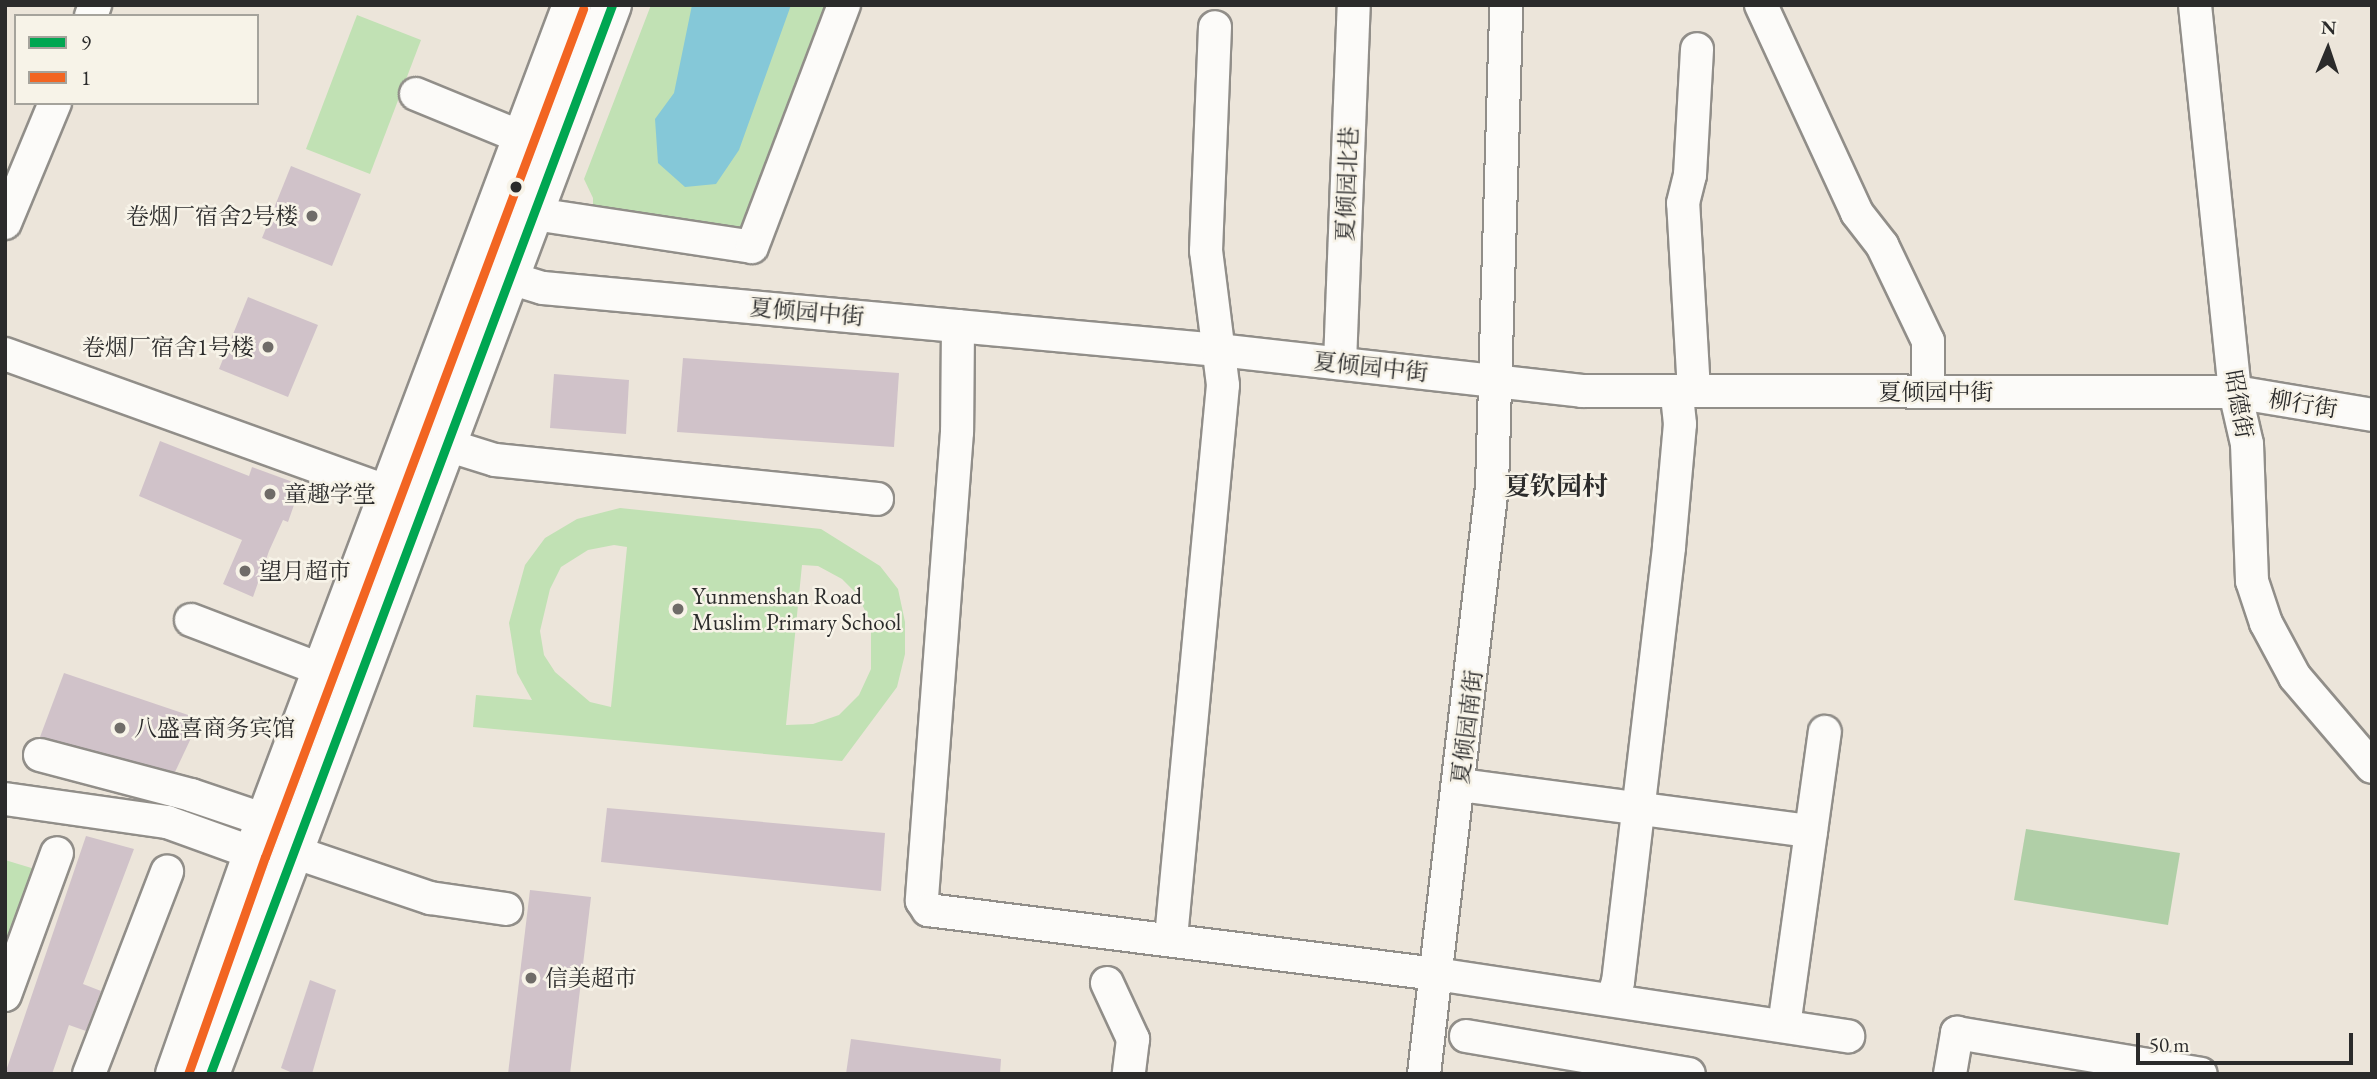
<!DOCTYPE html>
<html>
<head>
<meta charset="utf-8">
<style>
	body { margin:0 }
	#map { position:relative; width:2377px; height:1079px; overflow:hidden; background:#ece5da; font-family:"EB Garamond","Noto Serif SC",serif }
	div>[style] { position:absolute }
	.green>* { inset:0; background:#c1e1b4 }
	.forest>* { inset:0; background:#b0cfa7 }
	.water>* { inset:0; background:#85c8d8 }
	.building>* { inset:0; background:#d0c2c9 }
	.roads { filter:drop-shadow(2px 0 #918e89) drop-shadow(-2px 0 #918e89) drop-shadow(0 2px #918e89) drop-shadow(0 -2px #918e89) }
	.minor>* { height:32px; margin:-16px; padding:0 16px; transform-origin:16px; border-radius:16px; background:#fcfbf9 }
	.major>* { height:38px; margin:-19px; padding:0 19px; transform-origin:19px; border-radius:19px; background:#fcfbf9 }
	.bus-1>* { height:9px; margin:-4.5px; padding:0 4.5px; transform-origin:4.5px; border-radius:4.5px; background:#00a651 }
	.bus-2>* { height:9px; margin:-4.5px; padding:0 4.5px; transform-origin:4.5px; border-radius:4.5px; background:#f26522 }
	.dots>* { width:19px; height:19px; translate:-50% -50%; box-sizing:border-box; border:4px solid #f7f3e8; border-radius:50% }
	span { translate:-50% -50%; white-space:nowrap; text-align:center; line-height:1.15; -webkit-text-stroke:5px #f7f3e8; paint-order:stroke }
	.street-label { font-size:23px; color:#2b2b2b }
	.poi-label { font-size:23px; color:#2b2b2b }
	.right { translate:-100% -50%; text-align:right }
	.left { translate:0 -50%; text-align:left }
	.quarter-label { font-size:26px; color:#2b2b2b; font-weight:700 }
	.frame { position:absolute; inset:0; border:7px solid #2b2b2b; pointer-events:none }
	.legend { position:absolute; left:14px; top:14px; width:245px; height:91px; box-sizing:border-box; background:#f7f3e8; border:2px solid #a5a39c; margin:0; padding:9px 12px; list-style:none; font-size:21px; color:#2b2b2b }
	.legend li { display:flex; align-items:center; gap:14px; height:35px }
	.legend b { width:35px; border:2px solid #a5a39c }
	.north { position:absolute; left:2293px; top:14px; width:70px; height:70px; -webkit-text-stroke:5px #f7f3e8; paint-order:stroke; rotate:2deg; font-size:19px; font-weight:700; line-height:28px; text-align:center; color:#2b2b2b }
	.north::after { content:''; display:block; margin:auto; width:24px; height:32px; background:#2b2b2b; clip-path:polygon(50% 0,100% 100%,50% 72%,0 100%) }
	.scale { position:absolute; left:2136px; top:1033px; width:217px; height:32px; box-sizing:border-box; border:4px solid #2b2b2b; border-top:0; padding-left:9px; font-size:21px; line-height:24px; white-space:nowrap; color:#2b2b2b; -webkit-text-stroke:5px #f7f3e8; paint-order:stroke }
</style>
</head>
<body>
<div id="map">
	<div class="green">
		<i style="clip-path:polygon(651px 5px,828px 5px,740px 233px,593px 220px,593px 198px,584px 179px)"></i>
		<i style="clip-path:polygon(357px 15px,421px 40px,370px 174px,306px 149px)"></i>
		<i style="clip-path:polygon(evenodd,620px 508px,821px 529px,880px 566px,898px 589px,905px 622px,905px 654px,897px 687px,842px 761px,473px 727px,476px 695px,532px 700px,517px 673px,509px 623px,525px 565px,545px 538px,577px 519px,620px 508px,614px 545px,627px 547px,611px 707px,590px 702px,555px 672px,544px 655px,540px 631px,550px 589px,561px 567px,588px 550px,614px 545px,620px 508px,802px 565px,818px 566px,842px 579px,857px 594px,871px 623px,871px 669px,859px 695px,839px 715px,813px 724px,786px 725px,802px 565px)"></i>
		<i style="clip-path:polygon(5px 860px,38px 870px,5px 961px)"></i>
	</div>
	<div class="forest">
		<i style="clip-path:polygon(2026px 829px,2180px 853px,2168px 925px,2014px 900px)"></i>
	</div>
	<div class="water">
		<i style="clip-path:polygon(692px 5px,791px 5px,739px 150px,716px 184px,685px 187px,658px 163px,655px 119px,674px 93px)"></i>
	</div>
	<div class="building">
		<i style="clip-path:polygon(291px 166px,361px 194px,332px 266px,262px 238px)"></i>
		<i style="clip-path:polygon(248px 297px,318px 325px,288px 397px,219px 369px)"></i>
		<i style="clip-path:polygon(683px 358px,899px 373px,894px 447px,677px 432px)"></i>
		<i style="clip-path:polygon(554px 374px,629px 380px,626px 434px,550px 428px)"></i>
		<i style="clip-path:polygon(160px 441px,249px 476px,252px 467px,301px 485px,288px 522px,283px 520px,269px 551px,253px 597px,223px 584px,242px 540px,139px 496px)"></i>
		<i style="clip-path:polygon(64px 673px,200px 719px,175px 772px,40px 737px)"></i>
		<i style="clip-path:polygon(607px 808px,885px 833px,881px 891px,601px 862px)"></i>
		<i style="clip-path:polygon(86px 836px,134px 849px,83px 984px,101px 991px,86px 1031px,69px 1025px,52px 1074px,5px 1074px)"></i>
		<i style="clip-path:polygon(530px 890px,591px 897px,570px 1074px,508px 1074px)"></i>
		<i style="clip-path:polygon(310px 980px,336px 990px,312px 1074px,295px 1074px,281px 1068px)"></i>
		<i style="clip-path:polygon(851px 1039px,1001px 1059px,1000px 1074px,846px 1074px)"></i>
	</div>
	<div class="roads">
		<div class="minor">
			<i style="left:1761px;top:5px;width:229px;rotate:65.2deg"></i>
			<i style="left:1857px;top:213px;width:41px;rotate:52deg"></i>
			<i style="left:1882px;top:245px;width:106px;rotate:64.4deg"></i>
			<i style="left:1928px;top:341px;width:50px;rotate:90deg"></i>
			<i style="left:2195px;top:5px;width:389px;rotate:84.1deg"></i>
			<i style="left:2235px;top:392px;width:53px;rotate:77deg"></i>
			<i style="left:2247px;top:444px;width:137px;rotate:87.9deg"></i>
			<i style="left:2252px;top:581px;width:44px;rotate:71.6deg"></i>
			<i style="left:2266px;top:623px;width:61px;rotate:61.8deg"></i>
			<i style="left:2295px;top:677px;width:118px;rotate:49.5deg"></i>
			<i style="left:91px;top:16px;width:12px;rotate:-70deg"></i>
			<i style="left:416px;top:94px;width:113px;rotate:22.3deg"></i>
			<i style="left:535px;top:214px;width:219px;rotate:8.6deg"></i>
			<i style="left:752px;top:247px;width:259px;rotate:-69.2deg"></i>
			<i style="left:5px;top:223px;width:130px;rotate:-67.4deg"></i>
			<i style="left:510px;top:278px;width:34px;rotate:17deg"></i>
			<i style="left:543px;top:288px;width:678px;rotate:5.25deg"></i>
			<i style="left:1218px;top:350px;width:366px;rotate:6.4deg"></i>
			<i style="left:1582px;top:391px;width:653px;rotate:0.09deg"></i>
			<i style="left:2235px;top:392px;width:139px;rotate:9.5deg"></i>
			<i style="left:958px;top:326px;width:106px;rotate:90.5deg"></i>
			<i style="left:957px;top:432px;width:470px;rotate:94.3deg"></i>
			<i style="left:922px;top:901px;width:11px;rotate:56deg"></i>
			<i style="left:928px;top:910px;width:512px;rotate:7.18deg"></i>
			<i style="left:1436px;top:974px;width:417px;rotate:8.6deg"></i>
			<i style="left:5px;top:354px;width:408px;rotate:19.8deg"></i>
			<i style="left:1340px;top:363px;width:358px;rotate:-87.8deg"></i>
			<i style="left:1694px;top:391px;width:188px;rotate:-93.3deg"></i>
			<i style="left:1683px;top:203px;width:29px;rotate:-76deg"></i>
			<i style="left:1690px;top:175px;width:126px;rotate:-86.8deg"></i>
			<i style="left:450px;top:446px;width:47px;rotate:17.3deg"></i>
			<i style="left:495px;top:460px;width:384px;rotate:5.8deg"></i>
			<i style="left:191px;top:620px;width:140px;rotate:20.9deg"></i>
			<i style="left:40px;top:755px;width:156px;rotate:14.8deg"></i>
			<i style="left:191px;top:795px;width:78px;rotate:18.7deg"></i>
			<i style="left:1460px;top:785px;width:354px;rotate:7.5deg"></i>
			<i style="left:5px;top:799px;width:164px;rotate:8.1deg"></i>
			<i style="left:167px;top:822px;width:91px;rotate:19.8deg"></i>
			<i style="left:294px;top:852px;width:144px;rotate:18.7deg"></i>
			<i style="left:430px;top:898px;width:77px;rotate:8.2deg"></i>
			<i style="left:1171px;top:938px;width:555px;rotate:-84.63deg"></i>
			<i style="left:1223px;top:385px;width:135px;rotate:-97.2deg"></i>
			<i style="left:1206px;top:251px;width:224px;rotate:-87.7deg"></i>
			<i style="left:1107px;top:983px;width:62px;rotate:65.1deg"></i>
			<i style="left:1133px;top:1039px;width:35px;rotate:97deg"></i>
			<i style="left:5px;top:995px;width:151px;rotate:-69.9deg"></i>
			<i style="left:1612px;top:1000px;width:19px;rotate:-72deg"></i>
			<i style="left:1618px;top:982px;width:438px;rotate:-83.3deg"></i>
			<i style="left:1669px;top:547px;width:123px;rotate:-84.9deg"></i>
			<i style="left:1680px;top:424px;width:31px;rotate:-96deg"></i>
			<i style="left:1784px;top:1026px;width:297px;rotate:-82.1deg"></i>
			<i style="left:1466px;top:1036px;width:226px;rotate:9.7deg"></i>
			<i style="left:89px;top:1074px;width:217px;rotate:-68.9deg"></i>
			<i style="left:1424px;top:1074px;width:592px;rotate:-83.4deg"></i>
			<i style="left:1492px;top:486px;width:481px;rotate:-88.3deg"></i>
			<i style="left:1950px;top:1074px;width:42px;rotate:-80.3deg"></i>
			<i style="left:1957px;top:1033px;width:247px;rotate:9.5deg"></i>
		</div>
		<div class="major">
			<i style="left:175px;top:1074px;width:234px;rotate:-70.6deg"></i>
			<i style="left:253px;top:853px;width:906px;rotate:-69.38deg"></i>
			<i style="left:210px;top:1074px;width:1142px;rotate:-69.39deg"></i>
		</div>
	</div>
	<div class="bus-1">
		<i style="left:210px;top:1074px;width:1142px;rotate:-69.39deg"></i>
	</div>
	<div class="bus-2">
		<i style="left:188px;top:1074px;width:230px;rotate:-70.5deg"></i>
		<i style="left:265px;top:857px;width:906px;rotate:-69.44deg"></i>
	</div>
	<div class="dots">
		<i style="left:516px;top:187px;background:#2b2b2b"></i>
		<i style="left:312px;top:216px;background:#6f6c68"></i>
		<i style="left:268px;top:347px;background:#6f6c68"></i>
		<i style="left:270px;top:494px;background:#6f6c68"></i>
		<i style="left:245px;top:571px;background:#6f6c68"></i>
		<i style="left:678px;top:609px;background:#6f6c68"></i>
		<i style="left:120px;top:728px;background:#6f6c68"></i>
		<i style="left:531px;top:978px;background:#6f6c68"></i>
	</div>
	<div class="street-label">
		<span style="left:1347px;top:184px;rotate:-88deg">夏倾园北巷</span>
		<span style="left:807px;top:312px;rotate:5deg">夏倾园中街</span>
		<span style="left:1371px;top:367px;rotate:6deg">夏倾园中街</span>
		<span style="left:1936px;top:392px">夏倾园中街</span>
		<span style="left:2239px;top:404px;rotate:80deg">昭德街</span>
		<span style="left:2303px;top:404px;rotate:9deg">柳行街</span>
		<span style="left:1467px;top:727px;rotate:-83deg">夏倾园南街</span>
	</div>
	<div class="poi-label">
		<span class="right" style="left:298px;top:216px">卷烟厂宿舍2号楼</span>
		<span class="right" style="left:254px;top:347px">卷烟厂宿舍1号楼</span>
		<span class="left" style="left:284px;top:494px">童趣学堂</span>
		<span class="left" style="left:259px;top:571px">望月超市</span>
		<span class="left" style="left:692px;top:609px">Yunmenshan Road<br>Muslim Primary School</span>
		<span class="left" style="left:134px;top:728px">八盛喜商务宾馆</span>
		<span class="left" style="left:545px;top:978px">信美超市</span>
	</div>
	<div class="quarter-label">
		<span style="left:1556px;top:487px">夏钦园村</span>
	</div>
	<div class="frame"></div>
	<ul class="legend">
	<li><b style="height:9px;background:#00a651"></b>9</li>
	<li><b style="height:9px;background:#f26522"></b>1</li>
	</ul>
	<div class="north">N</div>
	<div class="scale">50 m</div>
</div>
</body>
</html>
